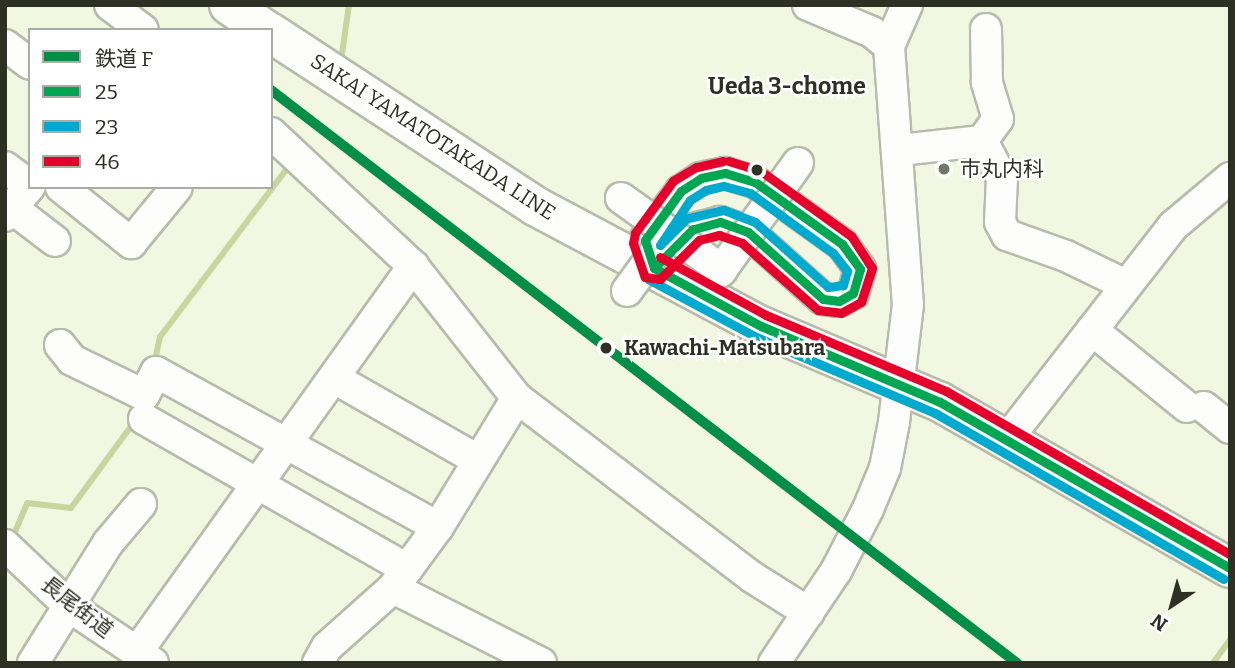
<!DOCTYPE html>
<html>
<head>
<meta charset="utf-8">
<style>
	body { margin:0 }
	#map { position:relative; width:1235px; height:668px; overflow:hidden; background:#f2f7e2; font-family:Bitter,"Noto Sans JP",serif }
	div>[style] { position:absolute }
	.stream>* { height:6px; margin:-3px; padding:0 3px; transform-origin:3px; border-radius:3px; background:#c9d59f }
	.roads { filter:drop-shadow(2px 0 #b8bbab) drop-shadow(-2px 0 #b8bbab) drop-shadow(0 2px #b8bbab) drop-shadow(0 -2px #b8bbab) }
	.minor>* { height:30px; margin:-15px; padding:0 15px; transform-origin:15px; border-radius:15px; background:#fdfefb }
	.major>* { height:38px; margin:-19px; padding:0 19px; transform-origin:19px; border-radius:19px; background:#fdfefb }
	.bridges { filter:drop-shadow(2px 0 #b8bbab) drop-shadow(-2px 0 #b8bbab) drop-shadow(0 2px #b8bbab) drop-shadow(0 -2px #b8bbab) }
	.minor-bridge>* { height:30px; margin:-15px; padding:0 15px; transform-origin:15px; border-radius:15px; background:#fdfefb }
	.bus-1>* { height:9px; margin:-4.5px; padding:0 4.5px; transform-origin:4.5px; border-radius:4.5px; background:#00a651 }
	.bus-2>* { height:9px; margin:-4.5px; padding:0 4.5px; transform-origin:4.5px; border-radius:4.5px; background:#00a9ce }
	.bus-3>* { height:9px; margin:-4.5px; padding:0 4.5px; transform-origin:4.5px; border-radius:4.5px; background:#e4002b }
	.rail-1>* { height:10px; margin:-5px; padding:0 5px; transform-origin:5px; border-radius:5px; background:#028e46 }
	.dots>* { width:19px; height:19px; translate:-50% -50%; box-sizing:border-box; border:4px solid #fff; border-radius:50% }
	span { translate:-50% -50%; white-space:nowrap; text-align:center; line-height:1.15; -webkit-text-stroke:5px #fff; paint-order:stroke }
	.street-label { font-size:21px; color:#2d3022 }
	.poi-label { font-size:21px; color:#2d3022 }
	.left { translate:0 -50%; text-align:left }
	.stop-label { font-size:21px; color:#2d3022; font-weight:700 }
	.neighbourhood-label { font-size:23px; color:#2d3022; font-weight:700 }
	.frame { position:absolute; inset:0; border:7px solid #2d3022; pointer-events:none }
	.legend { position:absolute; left:28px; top:28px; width:245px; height:161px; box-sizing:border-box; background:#fff; border:2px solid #abaca7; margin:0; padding:9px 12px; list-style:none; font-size:21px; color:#2d3022 }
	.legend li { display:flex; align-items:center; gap:14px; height:35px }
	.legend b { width:35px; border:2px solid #abaca7 }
	.north { position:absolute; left:1137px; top:570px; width:70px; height:70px; -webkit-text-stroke:5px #fff; paint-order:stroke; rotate:216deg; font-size:19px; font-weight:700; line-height:28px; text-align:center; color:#2d3022 }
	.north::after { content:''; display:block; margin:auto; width:24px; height:32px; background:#2d3022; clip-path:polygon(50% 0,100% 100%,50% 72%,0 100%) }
</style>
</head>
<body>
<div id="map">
	<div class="stream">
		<i style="left:342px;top:54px;width:49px;rotate:-81.9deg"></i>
		<i style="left:154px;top:365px;width:29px;rotate:-78deg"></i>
		<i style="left:160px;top:337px;width:214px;rotate:-53deg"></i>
		<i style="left:12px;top:539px;width:39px;rotate:-67deg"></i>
		<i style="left:27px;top:503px;width:44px;rotate:6.5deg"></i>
		<i style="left:71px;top:508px;width:108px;rotate:-53.7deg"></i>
		<i style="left:1213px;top:663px;width:29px;rotate:-54deg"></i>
	</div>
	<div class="roads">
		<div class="minor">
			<i style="left:110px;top:5px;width:41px;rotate:37.1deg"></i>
			<i style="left:808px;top:5px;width:69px;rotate:22.9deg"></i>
			<i style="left:872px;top:32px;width:22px;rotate:39deg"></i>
			<i style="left:5px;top:45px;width:31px;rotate:37deg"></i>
			<i style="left:271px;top:133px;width:195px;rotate:43.1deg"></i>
			<i style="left:413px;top:266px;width:168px;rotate:51.8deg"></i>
			<i style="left:517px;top:398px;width:295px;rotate:37.3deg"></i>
			<i style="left:752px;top:577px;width:67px;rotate:32.3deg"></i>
			<i style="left:982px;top:141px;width:42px;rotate:61.6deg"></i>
			<i style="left:1002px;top:178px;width:44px;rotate:92.6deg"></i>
			<i style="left:1000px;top:222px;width:15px;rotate:62deg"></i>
			<i style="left:1007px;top:235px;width:63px;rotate:19.6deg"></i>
			<i style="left:1066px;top:256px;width:67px;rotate:25.8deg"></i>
			<i style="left:900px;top:150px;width:82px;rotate:-6.3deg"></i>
			<i style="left:982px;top:141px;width:27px;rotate:-54deg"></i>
			<i style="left:998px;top:119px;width:39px;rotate:-107deg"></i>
			<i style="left:987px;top:82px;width:53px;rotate:-91.1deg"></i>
			<i style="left:5px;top:167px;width:31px;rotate:37deg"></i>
			<i style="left:30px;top:186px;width:39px;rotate:130deg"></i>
			<i style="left:725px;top:173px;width:31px;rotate:17deg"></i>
			<i style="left:755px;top:182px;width:107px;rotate:35.5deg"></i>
			<i style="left:842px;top:244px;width:31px;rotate:54deg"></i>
			<i style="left:860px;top:269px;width:25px;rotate:106deg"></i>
			<i style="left:853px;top:293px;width:16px;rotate:150deg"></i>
			<i style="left:839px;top:301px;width:16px;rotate:-173deg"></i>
			<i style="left:823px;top:299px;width:101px;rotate:-138.2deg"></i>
			<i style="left:748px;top:232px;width:30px;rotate:-160deg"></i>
			<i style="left:720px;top:222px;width:28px;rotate:165deg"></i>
			<i style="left:693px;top:229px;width:55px;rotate:135deg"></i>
			<i style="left:654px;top:268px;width:29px;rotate:-108deg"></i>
			<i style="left:645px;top:240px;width:61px;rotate:-53.7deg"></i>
			<i style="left:681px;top:191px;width:24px;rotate:-33deg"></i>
			<i style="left:701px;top:178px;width:25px;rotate:-12deg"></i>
			<i style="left:61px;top:187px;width:90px;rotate:38.7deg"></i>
			<i style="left:131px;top:243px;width:72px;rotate:-50.6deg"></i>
			<i style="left:12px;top:208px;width:54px;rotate:37.5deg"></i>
			<i style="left:1092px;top:330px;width:122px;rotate:39deg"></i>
			<i style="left:60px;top:345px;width:19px;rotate:51deg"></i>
			<i style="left:72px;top:360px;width:80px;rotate:25.9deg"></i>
			<i style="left:144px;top:395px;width:26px;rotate:-62deg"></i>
			<i style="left:156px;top:372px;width:322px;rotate:28.8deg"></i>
			<i style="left:334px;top:378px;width:166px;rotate:29.7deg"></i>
			<i style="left:1204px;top:407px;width:33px;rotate:39deg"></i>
			<i style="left:144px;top:419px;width:303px;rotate:29.7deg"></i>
			<i style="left:1008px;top:438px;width:269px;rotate:-52.1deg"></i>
			<i style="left:1173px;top:226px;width:75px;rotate:-40.1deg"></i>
			<i style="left:5px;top:545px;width:90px;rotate:43.6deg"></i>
			<i style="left:70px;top:607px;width:100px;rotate:34deg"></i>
			<i style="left:393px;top:588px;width:166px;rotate:26.9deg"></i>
			<i style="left:137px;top:652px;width:475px;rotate:-54.4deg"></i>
			<i style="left:33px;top:663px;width:142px;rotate:-58deg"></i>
			<i style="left:108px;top:543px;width:51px;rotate:-49.8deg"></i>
			<i style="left:318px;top:663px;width:18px;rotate:-61deg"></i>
			<i style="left:327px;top:647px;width:89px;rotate:-41.8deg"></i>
			<i style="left:393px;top:588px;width:76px;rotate:-53.6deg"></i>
			<i style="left:438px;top:527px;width:151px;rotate:-58.5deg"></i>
			<i style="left:774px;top:663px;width:111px;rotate:-56deg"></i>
			<i style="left:836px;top:571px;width:70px;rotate:-62.7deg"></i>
			<i style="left:868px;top:509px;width:44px;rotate:-67.5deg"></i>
			<i style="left:885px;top:468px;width:47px;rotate:-78.9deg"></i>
			<i style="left:894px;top:422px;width:118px;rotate:-83.2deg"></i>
			<i style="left:908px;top:305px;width:260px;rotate:-94.2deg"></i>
			<i style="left:889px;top:46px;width:45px;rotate:-66.3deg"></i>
		</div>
		<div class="major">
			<i style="left:229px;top:5px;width:45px;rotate:34deg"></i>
			<i style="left:271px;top:33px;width:316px;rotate:33.2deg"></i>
			<i style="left:535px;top:206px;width:256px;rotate:28deg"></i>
			<i style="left:761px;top:326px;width:194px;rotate:23deg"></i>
			<i style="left:940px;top:402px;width:334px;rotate:29.8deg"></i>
		</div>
	</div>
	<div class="bridges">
		<div class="minor-bridge">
			<i style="left:621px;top:198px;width:124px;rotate:35.5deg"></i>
			<i style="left:720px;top:272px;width:134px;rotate:-54.4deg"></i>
			<i style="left:627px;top:291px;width:73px;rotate:-53.9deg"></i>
		</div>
	</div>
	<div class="bus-1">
		<i style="left:725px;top:173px;width:31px;rotate:17deg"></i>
		<i style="left:755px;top:182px;width:107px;rotate:35.5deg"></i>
		<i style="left:842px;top:244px;width:31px;rotate:54deg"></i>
		<i style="left:860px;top:269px;width:25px;rotate:106deg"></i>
		<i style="left:853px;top:293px;width:16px;rotate:150deg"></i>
		<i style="left:839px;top:301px;width:16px;rotate:-173deg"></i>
		<i style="left:823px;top:299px;width:101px;rotate:-138.2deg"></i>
		<i style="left:748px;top:232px;width:30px;rotate:-160deg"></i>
		<i style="left:720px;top:222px;width:28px;rotate:165deg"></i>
		<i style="left:693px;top:229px;width:55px;rotate:135deg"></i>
		<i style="left:654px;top:268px;width:29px;rotate:-108deg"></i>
		<i style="left:645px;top:240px;width:61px;rotate:-53.7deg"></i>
		<i style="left:681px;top:191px;width:24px;rotate:-33deg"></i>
		<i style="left:701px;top:178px;width:25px;rotate:-12deg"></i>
		<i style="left:654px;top:268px;width:122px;rotate:28.5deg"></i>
		<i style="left:761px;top:326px;width:194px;rotate:23deg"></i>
		<i style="left:940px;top:402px;width:334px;rotate:29.8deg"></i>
	</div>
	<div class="bus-2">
		<i style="left:724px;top:186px;width:27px;rotate:15deg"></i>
		<i style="left:750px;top:193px;width:102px;rotate:35.9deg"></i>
		<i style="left:833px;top:253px;width:23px;rotate:52deg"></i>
		<i style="left:847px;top:271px;width:15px;rotate:106deg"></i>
		<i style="left:843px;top:285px;width:15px;rotate:172deg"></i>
		<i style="left:828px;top:287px;width:98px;rotate:-138.3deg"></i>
		<i style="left:755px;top:222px;width:34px;rotate:-159deg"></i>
		<i style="left:723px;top:210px;width:37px;rotate:167deg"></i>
		<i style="left:687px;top:218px;width:38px;rotate:135deg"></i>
		<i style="left:660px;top:245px;width:54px;rotate:-56.3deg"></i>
		<i style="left:690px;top:200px;width:19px;rotate:-32deg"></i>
		<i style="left:706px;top:190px;width:18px;rotate:-13deg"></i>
		<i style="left:648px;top:279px;width:123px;rotate:28.2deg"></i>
		<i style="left:756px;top:337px;width:194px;rotate:23deg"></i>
		<i style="left:935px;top:413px;width:333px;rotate:29.9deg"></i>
	</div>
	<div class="bus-3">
		<i style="left:723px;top:161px;width:28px;rotate:167deg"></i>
		<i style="left:696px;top:167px;width:27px;rotate:149deg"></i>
		<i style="left:673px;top:181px;width:64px;rotate:126.2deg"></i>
		<i style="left:635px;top:233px;width:10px;rotate:101deg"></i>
		<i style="left:633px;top:243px;width:36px;rotate:71deg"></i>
		<i style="left:645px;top:277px;width:15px;rotate:8deg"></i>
		<i style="left:660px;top:279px;width:55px;rotate:-45deg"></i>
		<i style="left:699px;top:240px;width:21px;rotate:-14deg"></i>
		<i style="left:719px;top:235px;width:24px;rotate:19deg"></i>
		<i style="left:742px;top:243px;width:101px;rotate:41.4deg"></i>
		<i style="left:818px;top:310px;width:23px;rotate:7deg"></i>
		<i style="left:841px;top:313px;width:23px;rotate:-29deg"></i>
		<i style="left:861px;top:302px;width:36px;rotate:-72deg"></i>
		<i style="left:872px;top:268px;width:38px;rotate:-123deg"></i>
		<i style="left:851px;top:236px;width:111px;rotate:-144.2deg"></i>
		<i style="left:761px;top:171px;width:34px;rotate:-163deg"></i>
		<i style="left:660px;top:257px;width:121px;rotate:28.7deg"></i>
		<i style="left:766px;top:315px;width:195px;rotate:22.9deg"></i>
		<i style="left:946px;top:391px;width:327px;rotate:29.9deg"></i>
	</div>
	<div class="rail-1">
		<i style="left:271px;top:90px;width:941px;rotate:37.53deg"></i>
	</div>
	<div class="dots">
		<i style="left:944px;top:169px;background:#727665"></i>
		<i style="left:757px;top:170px;background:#2d3022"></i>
		<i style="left:606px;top:348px;background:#2d3022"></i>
	</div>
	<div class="street-label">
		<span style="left:433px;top:137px;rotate:33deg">SAKAI YAMATOTAKADA LINE</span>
		<span style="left:77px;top:607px;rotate:38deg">長尾街道</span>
	</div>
	<div class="poi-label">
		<span class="left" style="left:960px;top:169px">市丸内科</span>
	</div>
	<div class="stop-label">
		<span class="left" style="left:624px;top:348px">Kawachi-Matsubara</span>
	</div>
	<div class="neighbourhood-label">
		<span style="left:787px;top:86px">Ueda 3-chome</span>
	</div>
	<div class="frame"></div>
	<ul class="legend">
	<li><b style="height:9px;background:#028e46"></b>鉄道 F</li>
	<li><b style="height:9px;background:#00a651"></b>25</li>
	<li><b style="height:9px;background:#00a9ce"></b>23</li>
	<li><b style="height:9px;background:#e4002b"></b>46</li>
	</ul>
	<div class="north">N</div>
</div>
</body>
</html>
